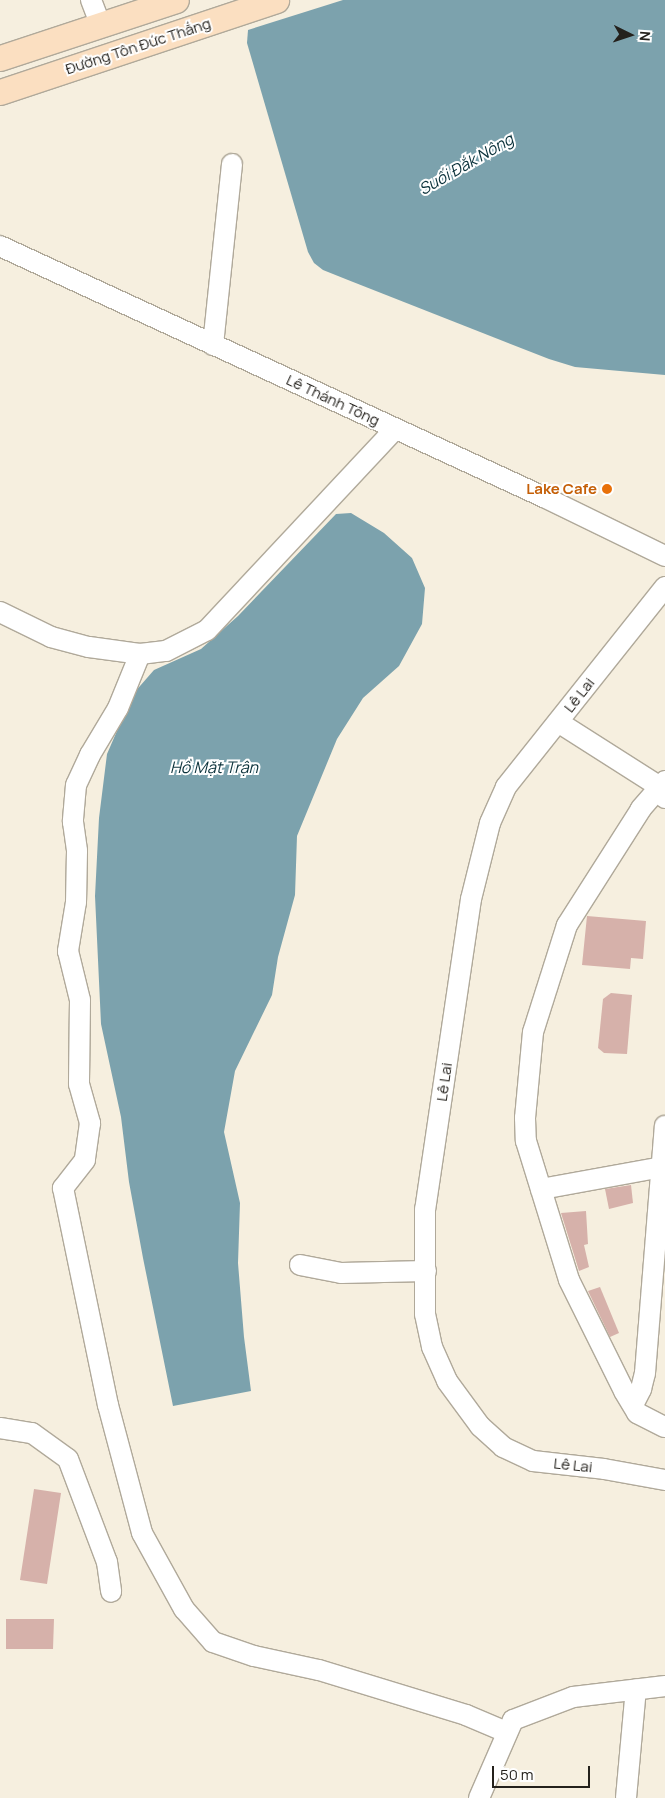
<!DOCTYPE html>
<html>
<head>
<meta charset="utf-8">
<style>
	body { margin:0 }
	#map { position:relative; width:665px; height:1798px; overflow:hidden; background:#f6efdf; font-family:Manrope,sans-serif }
	div>[style] { position:absolute }
	.water>* { inset:0; background:#7ca2ad }
	.building>* { inset:0; background:#d6b1aa }
	.roads { filter:drop-shadow(1px 0 #b0a99a) drop-shadow(-1px 0 #b0a99a) drop-shadow(0 1px #b0a99a) drop-shadow(0 -1px #b0a99a) }
	.minor>* { height:20px; margin:-10px; padding:0 10px; transform-origin:10px; border-radius:10px; background:#fff }
	.major>* { height:25px; margin:-12.5px; padding:0 12.5px; transform-origin:12.5px; border-radius:12.5px; background:#fbdfc1 }
	.dots>* { width:14px; height:14px; translate:-50% -50%; box-sizing:border-box; border:2px solid #fff; border-radius:50% }
	span { translate:-50% -50%; white-space:nowrap; text-align:center; line-height:1.15; -webkit-text-stroke:4px #fff; paint-order:stroke }
	.street-label { font-size:15px; color:#24211c }
	.food-label { font-size:15px; color:#c56008; font-weight:700 }
	.right { translate:-100% -50%; text-align:right }
	.water-label { font-size:16px; color:#0b323b; font-style:italic }
	.north { position:absolute; left:605px; top:10px; width:50px; height:50px; -webkit-text-stroke:4px #fff; paint-order:stroke; rotate:94deg; font-size:14px; font-weight:700; line-height:20px; text-align:center; color:#24211c }
	.north::after { content:''; display:block; margin:auto; width:18px; height:22px; background:#24211c; clip-path:polygon(50% 0,100% 100%,50% 72%,0 100%) }
	.scale { position:absolute; left:492px; top:1766px; width:98px; height:22px; box-sizing:border-box; border:2px solid #24211c; border-top:0; padding-left:6px; font-size:15px; line-height:18px; white-space:nowrap; color:#24211c; -webkit-text-stroke:4px #fff; paint-order:stroke }
</style>
</head>
<body>
<div id="map">
	<div class="water">
		<i style="clip-path:polygon(343px 0,665px 0,665px 375px,575px 367px,549px 359px,348px 280px,323px 270px,314px 263px,308px 252px,247px 43px,248px 30px)"></i>
		<i style="clip-path:polygon(351px 513px,384px 533px,412px 558px,425px 588px,422px 624px,399px 666px,363px 698px,337px 739px,297px 836px,295px 895px,278px 957px,272px 995px,235px 1071px,224px 1132px,240px 1203px,238px 1263px,244px 1337px,251px 1391px,173px 1406px,143px 1258px,129px 1182px,121px 1117px,101px 1024px,95px 896px,99px 818px,107px 754px,133px 694px,154px 670px,201px 649px,238px 616px,336px 514px)"></i>
	</div>
	<div class="building">
		<i style="clip-path:polygon(587px 916px,646px 921px,643px 959px,631px 958px,630px 969px,582px 965px)"></i>
		<i style="clip-path:polygon(611px 993px,632px 995px,627px 1054px,604px 1053px,598px 1048px,603px 999px)"></i>
		<i style="clip-path:polygon(631px 1185px,633px 1203px,609px 1209px,605px 1189px)"></i>
		<i style="clip-path:polygon(586px 1211px,588px 1244px,584px 1245px,589px 1267px,579px 1271px,561px 1213px)"></i>
		<i style="clip-path:polygon(600px 1287px,619px 1333px,610px 1337px,588px 1291px)"></i>
		<i style="clip-path:polygon(34px 1489px,61px 1493px,47px 1584px,20px 1580px)"></i>
		<i style="clip-path:polygon(6px 1619px,54px 1619px,53px 1649px,6px 1649px)"></i>
	</div>
	<div class="roads">
		<div class="minor">
			<i style="left:91px;top:0;width:26px;rotate:69deg"></i>
			<i style="left:0;top:246px;width:601px;rotate:24.78deg"></i>
			<i style="left:546px;top:498px;width:132px;rotate:26deg"></i>
			<i style="left:213px;top:345px;width:182px;rotate:-84deg"></i>
			<i style="left:665px;top:587px;width:256px;rotate:128.5deg"></i>
			<i style="left:506px;top:787px;width:39px;rotate:114deg"></i>
			<i style="left:490px;top:823px;width:78px;rotate:104deg"></i>
			<i style="left:471px;top:899px;width:313px;rotate:98.4deg"></i>
			<i style="left:425px;top:1209px;width:105px;rotate:90deg"></i>
			<i style="left:425px;top:1314px;width:34px;rotate:78deg"></i>
			<i style="left:432px;top:1347px;width:37px;rotate:66deg"></i>
			<i style="left:447px;top:1381px;width:56px;rotate:53.7deg"></i>
			<i style="left:480px;top:1426px;width:31px;rotate:42deg"></i>
			<i style="left:503px;top:1447px;width:33px;rotate:25deg"></i>
			<i style="left:533px;top:1461px;width:71px;rotate:6.4deg"></i>
			<i style="left:604px;top:1469px;width:62px;rotate:10.2deg"></i>
			<i style="left:0;top:612px;width:57px;rotate:26.1deg"></i>
			<i style="left:51px;top:637px;width:39px;rotate:15deg"></i>
			<i style="left:89px;top:647px;width:51px;rotate:7.8deg"></i>
			<i style="left:140px;top:654px;width:26px;rotate:-7deg"></i>
			<i style="left:166px;top:651px;width:46px;rotate:-27.1deg"></i>
			<i style="left:207px;top:630px;width:275px;rotate:-46.9deg"></i>
			<i style="left:140px;top:654px;width:58px;rotate:112.2deg"></i>
			<i style="left:118px;top:708px;width:55px;rotate:120.8deg"></i>
			<i style="left:90px;top:755px;width:33px;rotate:115deg"></i>
			<i style="left:76px;top:785px;width:37px;rotate:95deg"></i>
			<i style="left:73px;top:822px;width:29px;rotate:82deg"></i>
			<i style="left:77px;top:851px;width:51px;rotate:91.1deg"></i>
			<i style="left:76px;top:902px;width:50px;rotate:99.3deg"></i>
			<i style="left:68px;top:951px;width:50px;rotate:76.2deg"></i>
			<i style="left:80px;top:1000px;width:84px;rotate:90.7deg"></i>
			<i style="left:79px;top:1084px;width:41px;rotate:74.2deg"></i>
			<i style="left:90px;top:1123px;width:37px;rotate:98deg"></i>
			<i style="left:85px;top:1160px;width:36px;rotate:128deg"></i>
			<i style="left:63px;top:1188px;width:222px;rotate:78.3deg"></i>
			<i style="left:108px;top:1405px;width:132px;rotate:75.1deg"></i>
			<i style="left:142px;top:1533px;width:87px;rotate:61.1deg"></i>
			<i style="left:184px;top:1609px;width:44px;rotate:48.7deg"></i>
			<i style="left:213px;top:1642px;width:43px;rotate:18.9deg"></i>
			<i style="left:254px;top:1656px;width:66px;rotate:12.2deg"></i>
			<i style="left:319px;top:1670px;width:154px;rotate:17deg"></i>
			<i style="left:466px;top:1715px;width:43px;rotate:23deg"></i>
			<i style="left:558px;top:722px;width:121px;rotate:32.5deg"></i>
			<i style="left:660px;top:787px;width:12px;rotate:66deg"></i>
			<i style="left:665px;top:781px;width:37px;rotate:131deg"></i>
			<i style="left:641px;top:809px;width:138px;rotate:122.5deg"></i>
			<i style="left:567px;top:925px;width:112px;rotate:107.6deg"></i>
			<i style="left:533px;top:1032px;width:86px;rotate:95.3deg"></i>
			<i style="left:525px;top:1118px;width:23px;rotate:88deg"></i>
			<i style="left:526px;top:1141px;width:145px;rotate:72.8deg"></i>
			<i style="left:569px;top:1280px;width:124px;rotate:63.6deg"></i>
			<i style="left:624px;top:1391px;width:26px;rotate:59deg"></i>
			<i style="left:637px;top:1413px;width:31px;rotate:27deg"></i>
			<i style="left:541px;top:1189px;width:123px;rotate:-10.3deg"></i>
			<i style="left:300px;top:1265px;width:42px;rotate:11deg"></i>
			<i style="left:341px;top:1273px;width:85px;rotate:-1.3deg"></i>
			<i style="left:633px;top:1405px;width:18px;rotate:-63deg"></i>
			<i style="left:641px;top:1389px;width:16px;rotate:-76deg"></i>
			<i style="left:645px;top:1373px;width:248px;rotate:-85.4deg"></i>
			<i style="left:0;top:1428px;width:32px;rotate:9deg"></i>
			<i style="left:32px;top:1433px;width:44px;rotate:35.8deg"></i>
			<i style="left:68px;top:1459px;width:110px;rotate:69.3deg"></i>
			<i style="left:107px;top:1562px;width:30px;rotate:82deg"></i>
			<i style="left:479px;top:1798px;width:85px;rotate:-66.4deg"></i>
			<i style="left:513px;top:1720px;width:64px;rotate:-21deg"></i>
			<i style="left:573px;top:1697px;width:93px;rotate:-6.8deg"></i>
			<i style="left:626px;top:1798px;width:109px;rotate:-84.8deg"></i>
		</div>
		<div class="major">
			<i style="left:0;top:58px;width:185px;rotate:-18.2deg"></i>
			<i style="left:0;top:92px;width:291px;rotate:-18.4deg"></i>
		</div>
	</div>
	<div class="dots">
		<i style="left:607px;top:489px;background:#e8710a"></i>
	</div>
	<div class="street-label">
		<span style="left:138px;top:46px;rotate:-18deg">Đường Tôn Đức Thắng</span>
		<span style="left:333px;top:400px;rotate:25deg">Lê Thánh Tông</span>
		<span style="left:579px;top:695px;rotate:-52deg">Lê Lai</span>
		<span style="left:444px;top:1082px;rotate:-82deg">Lê Lai</span>
		<span style="left:573px;top:1465px;rotate:6deg">Lê Lai</span>
	</div>
	<div class="food-label">
		<span class="right" style="left:597px;top:489px">Lake Cafe</span>
	</div>
	<div class="water-label">
		<span style="left:466px;top:164px;rotate:-30deg">Suối Đắk Nông</span>
		<span style="left:214px;top:767px">Hồ Mặt Trận</span>
	</div>
	<div class="north">N</div>
	<div class="scale">50 m</div>
</div>
</body>
</html>
